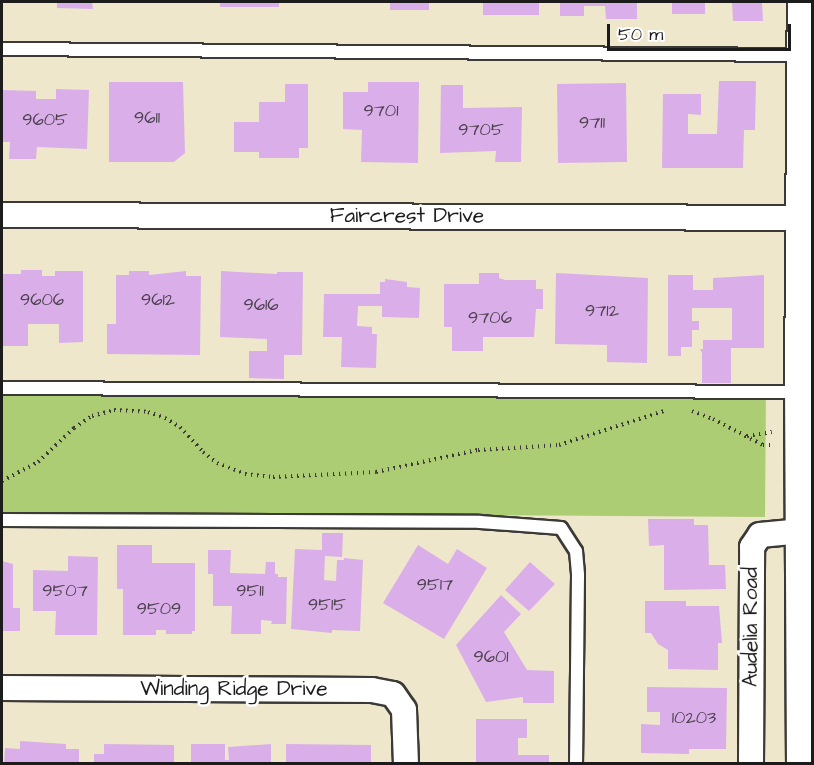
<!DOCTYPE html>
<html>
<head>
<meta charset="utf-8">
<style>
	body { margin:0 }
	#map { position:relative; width:814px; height:765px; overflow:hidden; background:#eee7cb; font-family:"Architects Daughter",sans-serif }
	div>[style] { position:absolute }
	.green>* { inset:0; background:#adcd75 }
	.building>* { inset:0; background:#daafe9 }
	.path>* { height:4px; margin-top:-2px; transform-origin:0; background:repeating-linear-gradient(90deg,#3c3a36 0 1.5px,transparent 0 6px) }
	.roads { filter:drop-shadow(2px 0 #3c3a36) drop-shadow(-2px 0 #3c3a36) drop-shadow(0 2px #3c3a36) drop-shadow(0 -2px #3c3a36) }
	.service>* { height:12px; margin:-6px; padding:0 6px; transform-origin:6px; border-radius:6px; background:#fff }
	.minor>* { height:24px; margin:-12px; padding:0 12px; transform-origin:12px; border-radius:12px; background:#fff }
	.secondary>* { height:33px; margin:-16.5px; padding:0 16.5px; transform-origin:16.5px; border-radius:16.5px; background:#fff }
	span { translate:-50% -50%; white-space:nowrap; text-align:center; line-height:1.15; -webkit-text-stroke:5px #fff; paint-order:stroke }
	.number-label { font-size:18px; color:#4c414f }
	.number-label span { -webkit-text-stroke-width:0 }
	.street-label { font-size:21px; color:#1c1c1c }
	.frame { position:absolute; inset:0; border:3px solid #1c1c1c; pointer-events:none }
	.scale { position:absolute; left:607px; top:24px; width:184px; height:27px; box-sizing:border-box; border:3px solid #1c1c1c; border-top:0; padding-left:8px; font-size:18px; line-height:21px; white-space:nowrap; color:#1c1c1c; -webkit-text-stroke:4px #fff; paint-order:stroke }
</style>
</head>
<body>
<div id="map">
	<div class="green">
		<i style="clip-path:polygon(2px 385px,766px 387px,765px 517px,2px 512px)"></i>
	</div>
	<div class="building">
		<i style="clip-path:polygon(57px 2px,92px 2px,93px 9px,57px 8px)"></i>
		<i style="clip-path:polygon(220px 2px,279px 2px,279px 7px,220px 7px)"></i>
		<i style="clip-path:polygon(390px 2px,429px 2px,429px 10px,390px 10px)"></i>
		<i style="clip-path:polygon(483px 2px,539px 2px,539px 15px,483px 15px)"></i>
		<i style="clip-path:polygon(560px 2px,637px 2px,637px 19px,606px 19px,605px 6px,584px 6px,584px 16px,560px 16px)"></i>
		<i style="clip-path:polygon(672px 2px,705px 2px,705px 14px,672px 14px)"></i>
		<i style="clip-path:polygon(732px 2px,762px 2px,763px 21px,733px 21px)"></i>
		<i style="clip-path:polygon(719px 81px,756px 81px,755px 130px,744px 130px,743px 168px,662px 168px,663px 94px,701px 94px,701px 115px,688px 114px,688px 134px,717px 134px)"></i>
		<i style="clip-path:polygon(109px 82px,183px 82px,185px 153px,174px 162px,109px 162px)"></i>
		<i style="clip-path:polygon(368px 82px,419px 82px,418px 163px,361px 162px,362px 130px,343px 129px,343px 92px,368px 92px)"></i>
		<i style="clip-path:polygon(626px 83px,627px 162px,558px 163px,557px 84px)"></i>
		<i style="clip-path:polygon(285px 84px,308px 84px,308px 148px,299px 148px,299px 158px,259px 158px,259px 152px,234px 152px,234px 122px,259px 122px,259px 102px,285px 102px)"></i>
		<i style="clip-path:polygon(441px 85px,463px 85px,463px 108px,522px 107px,521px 162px,495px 162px,496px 151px,440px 153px)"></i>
		<i style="clip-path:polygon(56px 89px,89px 90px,87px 149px,37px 147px,36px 159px,9px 159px,10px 142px,2px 142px,2px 90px,36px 91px,36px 99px,56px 99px)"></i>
		<i style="clip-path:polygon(21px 270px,42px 270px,42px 276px,55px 276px,55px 271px,83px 271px,83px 342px,59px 343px,59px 324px,28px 324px,28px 346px,2px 346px,2px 274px,21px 274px)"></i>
		<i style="clip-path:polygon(129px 271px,149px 271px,149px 275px,186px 271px,186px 276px,201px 276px,200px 355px,107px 354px,107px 324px,116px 324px,116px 275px,129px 275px)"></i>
		<i style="clip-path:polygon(221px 271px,277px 274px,277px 272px,303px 272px,302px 355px,284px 355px,284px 379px,249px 378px,249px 351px,267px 351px,267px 339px,220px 337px)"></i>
		<i style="clip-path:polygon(479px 273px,499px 273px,499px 278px,505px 280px,536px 280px,536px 289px,543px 289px,543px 309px,536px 309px,534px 337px,483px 337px,483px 351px,452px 351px,452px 327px,444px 327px,444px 284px,479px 284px)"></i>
		<i style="clip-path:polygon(556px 273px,648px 278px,647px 363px,607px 362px,607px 345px,555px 344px)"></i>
		<i style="clip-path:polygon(668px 275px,693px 275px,693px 290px,713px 290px,713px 278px,764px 275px,764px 348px,731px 348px,731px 383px,702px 383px,702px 353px,700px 349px,703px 349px,703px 340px,732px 340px,732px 308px,692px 308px,692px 321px,699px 321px,699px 330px,692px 330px,692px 347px,681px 347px,681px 356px,668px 356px)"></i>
		<i style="clip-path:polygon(385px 279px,407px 282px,407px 287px,420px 288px,419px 318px,382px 317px,382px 306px,358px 306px,357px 326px,372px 327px,372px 334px,377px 334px,376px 368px,341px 367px,342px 337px,323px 337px,324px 294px,380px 294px,380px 282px,385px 282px)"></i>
		<i style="clip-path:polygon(648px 519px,694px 519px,694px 525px,708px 525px,709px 565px,725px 565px,726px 589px,664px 590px,664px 545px,649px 546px)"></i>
		<i style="clip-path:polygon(322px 533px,343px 533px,342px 557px,325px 556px,324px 580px,336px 581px,337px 560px,344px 560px,344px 558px,363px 560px,360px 631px,332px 630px,332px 633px,291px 629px,295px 549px,322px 550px)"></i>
		<i style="clip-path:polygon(117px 545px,152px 545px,152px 563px,195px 563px,195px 631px,192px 631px,192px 634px,166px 634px,166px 630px,156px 630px,156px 635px,123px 635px,123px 589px,117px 589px)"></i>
		<i style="clip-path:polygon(418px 545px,448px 564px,457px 549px,487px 568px,444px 639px,383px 603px)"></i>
		<i style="clip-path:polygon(208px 550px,231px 550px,230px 573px,265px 574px,266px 562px,275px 562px,275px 574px,278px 574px,278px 577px,287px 577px,286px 624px,271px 624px,272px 621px,261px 620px,261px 634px,231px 634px,232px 606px,213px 606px,213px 574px,208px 574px)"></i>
		<i style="clip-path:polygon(68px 556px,98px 557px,97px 635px,55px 635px,56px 611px,33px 611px,33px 570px,68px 571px)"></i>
		<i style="clip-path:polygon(2px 561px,13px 564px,13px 608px,20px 608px,20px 631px,2px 631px)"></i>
		<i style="clip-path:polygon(530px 562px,555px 584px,529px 611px,505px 590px)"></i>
		<i style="clip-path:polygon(501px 595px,521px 614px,504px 632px,527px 670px,554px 671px,554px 703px,523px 703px,523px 697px,486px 702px,456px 645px)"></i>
		<i style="clip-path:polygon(645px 601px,686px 601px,686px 606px,719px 606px,722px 643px,718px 643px,718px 670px,668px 669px,668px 650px,658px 644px,651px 633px,645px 633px)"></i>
		<i style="clip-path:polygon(647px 687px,727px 688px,726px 749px,689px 749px,689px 754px,641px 753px,641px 724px,660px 725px,660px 712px,647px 712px)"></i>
		<i style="clip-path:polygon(476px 719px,527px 719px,527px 738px,518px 738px,518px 755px,549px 755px,549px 764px,476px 764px)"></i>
		<i style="clip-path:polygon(20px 741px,66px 744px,66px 749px,79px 749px,79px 764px,4px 764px,5px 748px,20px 749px)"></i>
		<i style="clip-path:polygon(104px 744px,174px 745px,174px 764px,94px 764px,94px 754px,104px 754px)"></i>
		<i style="clip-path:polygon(191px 744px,225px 744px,225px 760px,229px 760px,228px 747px,271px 744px,271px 764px,191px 764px)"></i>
		<i style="clip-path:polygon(286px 744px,371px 745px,371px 764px,286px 764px)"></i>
	</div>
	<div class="path">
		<i style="left:692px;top:411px;width:22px;rotate:21deg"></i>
		<i style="left:713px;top:419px;width:56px;rotate:27.5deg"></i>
		<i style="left:763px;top:445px;width:10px"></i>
		<i style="left:747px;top:436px;width:25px;rotate:-9deg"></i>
		<i style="left:2px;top:481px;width:41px;rotate:-27.8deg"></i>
		<i style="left:38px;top:462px;width:50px;rotate:-43.4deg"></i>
		<i style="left:74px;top:428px;width:22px;rotate:-34deg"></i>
		<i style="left:92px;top:416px;width:23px;rotate:-15deg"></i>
		<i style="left:114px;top:410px;width:34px;rotate:3deg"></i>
		<i style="left:148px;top:412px;width:18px;rotate:19deg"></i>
		<i style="left:165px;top:418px;width:17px;rotate:31deg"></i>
		<i style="left:180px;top:427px;width:34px;rotate:47deg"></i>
		<i style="left:203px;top:452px;width:18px;rotate:38deg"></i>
		<i style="left:217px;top:463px;width:30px;rotate:21deg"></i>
		<i style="left:245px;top:474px;width:28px;rotate:6deg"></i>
		<i style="left:273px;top:477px;width:103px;rotate:-2.8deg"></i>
		<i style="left:376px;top:472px;width:104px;rotate:-12.2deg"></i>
		<i style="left:478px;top:450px;width:81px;rotate:-3.5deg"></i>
		<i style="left:559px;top:445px;width:110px;rotate:-17.9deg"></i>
	</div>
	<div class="roads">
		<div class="service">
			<i style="left:2px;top:49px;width:799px;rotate:0.43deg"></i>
			<i style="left:2px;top:388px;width:798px;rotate:0.29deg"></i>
			<i style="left:2px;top:520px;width:478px;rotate:0.2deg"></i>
			<i style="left:480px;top:522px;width:81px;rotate:4.2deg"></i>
			<i style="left:561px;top:528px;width:27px;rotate:57deg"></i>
			<i style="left:576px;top:551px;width:24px;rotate:85deg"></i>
			<i style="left:578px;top:575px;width:189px;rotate:90.6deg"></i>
		</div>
		<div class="minor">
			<i style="left:2px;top:215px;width:810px;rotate:0.21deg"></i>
			<i style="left:2px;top:688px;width:370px;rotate:0.3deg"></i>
			<i style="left:372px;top:690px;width:21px;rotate:11deg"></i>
			<i style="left:393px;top:694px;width:19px;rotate:55deg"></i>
			<i style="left:404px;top:710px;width:54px;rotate:87.9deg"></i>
			<i style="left:751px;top:764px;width:217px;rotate:-89.7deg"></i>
			<i style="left:752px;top:547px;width:14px;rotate:-56deg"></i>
			<i style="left:760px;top:535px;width:42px;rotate:-5.4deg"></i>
		</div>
		<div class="secondary">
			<i style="left:803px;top:764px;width:372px;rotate:-90.3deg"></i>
			<i style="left:801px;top:392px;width:390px;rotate:-89.6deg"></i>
		</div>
	</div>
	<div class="number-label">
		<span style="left:381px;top:111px">9701</span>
		<span style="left:147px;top:118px">9611</span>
		<span style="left:45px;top:120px">9605</span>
		<span style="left:592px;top:123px">9711</span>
		<span style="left:481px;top:130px">9705</span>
		<span style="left:42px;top:300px">9606</span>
		<span style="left:158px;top:300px">9612</span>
		<span style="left:261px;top:305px">9616</span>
		<span style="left:602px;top:311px">9712</span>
		<span style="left:490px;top:318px">9706</span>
		<span style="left:435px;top:585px">9517</span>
		<span style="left:65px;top:591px">9507</span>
		<span style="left:250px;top:591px">9511</span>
		<span style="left:327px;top:605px">9515</span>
		<span style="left:159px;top:609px">9509</span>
		<span style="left:491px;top:657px">9601</span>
		<span style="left:694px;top:718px">10203</span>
	</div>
	<div class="street-label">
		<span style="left:407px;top:216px">Faircrest Drive</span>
		<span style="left:751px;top:627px;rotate:-90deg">Audelia Road</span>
		<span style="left:234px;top:689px">Winding Ridge Drive</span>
	</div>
	<div class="frame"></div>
	<div class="scale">50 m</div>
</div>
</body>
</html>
